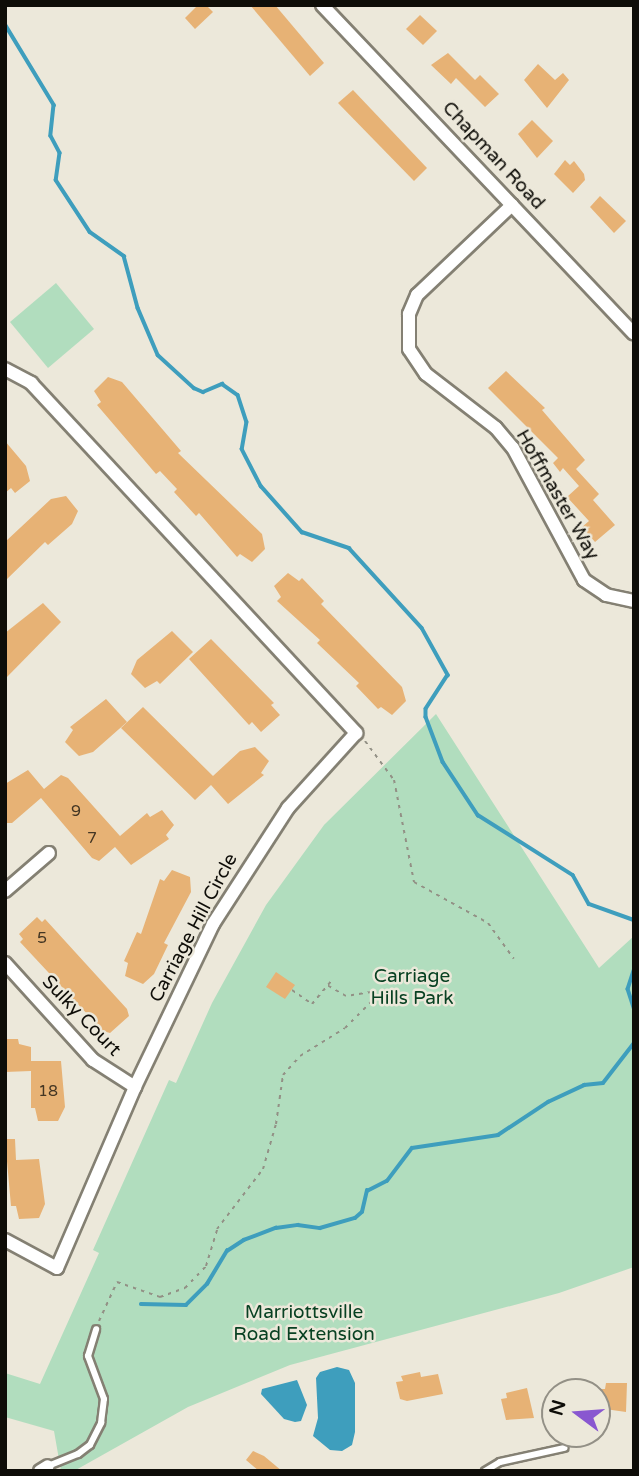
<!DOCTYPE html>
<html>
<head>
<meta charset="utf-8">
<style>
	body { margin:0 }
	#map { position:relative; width:639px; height:1476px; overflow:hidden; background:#ece8da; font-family:"Varela Round",sans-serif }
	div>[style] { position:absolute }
	.green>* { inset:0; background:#b1ddbe }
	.water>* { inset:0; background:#3e9ebd }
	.stream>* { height:3.5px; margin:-1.75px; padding:0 1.75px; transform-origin:1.75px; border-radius:1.75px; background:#3e9ebd }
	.building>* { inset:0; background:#e7b275 }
	.path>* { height:2px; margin-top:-1px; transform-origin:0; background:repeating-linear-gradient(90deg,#929085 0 3.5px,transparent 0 8.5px) }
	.roads { filter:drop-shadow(2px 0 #848073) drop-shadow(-2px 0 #848073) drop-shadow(0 2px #848073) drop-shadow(0 -2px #848073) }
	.lane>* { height:6px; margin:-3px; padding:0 3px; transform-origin:3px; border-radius:3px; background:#fff }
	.street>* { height:12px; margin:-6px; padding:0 6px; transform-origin:6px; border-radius:6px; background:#fff }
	span { translate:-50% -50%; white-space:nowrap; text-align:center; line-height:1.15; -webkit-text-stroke:5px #ece8da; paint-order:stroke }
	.number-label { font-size:16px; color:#443623 }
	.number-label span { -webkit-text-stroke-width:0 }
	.street-label { font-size:19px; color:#0e0d08 }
	.park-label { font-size:19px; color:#084122 }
	.frame { position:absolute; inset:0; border:7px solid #0e0d08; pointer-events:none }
	.north { position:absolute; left:541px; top:1378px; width:70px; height:70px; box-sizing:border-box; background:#ece8da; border:2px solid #939086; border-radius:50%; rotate:286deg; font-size:19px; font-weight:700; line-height:28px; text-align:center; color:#0e0d08 }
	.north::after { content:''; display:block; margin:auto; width:24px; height:32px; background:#8957d0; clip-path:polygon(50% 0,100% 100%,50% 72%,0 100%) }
</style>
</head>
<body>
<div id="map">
	<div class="green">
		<i style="clip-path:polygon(56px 283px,94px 329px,48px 368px,10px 322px)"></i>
		<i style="clip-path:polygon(436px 714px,599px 968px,634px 936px,634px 1267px,559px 1293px,290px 1365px,188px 1407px,74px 1471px,61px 1471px,54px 1431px,5px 1417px,5px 1373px,40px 1384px,99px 1253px,93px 1250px,169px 1080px,176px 1083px,212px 1003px,266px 905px,324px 825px)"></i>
	</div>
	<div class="water">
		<i style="clip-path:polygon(337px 1367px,349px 1370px,355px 1383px,355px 1432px,352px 1445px,342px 1451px,330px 1450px,313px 1436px,318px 1418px,316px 1378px,320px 1372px)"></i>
		<i style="clip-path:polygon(297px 1380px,307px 1405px,301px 1421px,295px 1422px,284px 1419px,261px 1394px,262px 1389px)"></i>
	</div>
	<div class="stream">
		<i style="left:5px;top:24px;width:95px;rotate:58.8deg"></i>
		<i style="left:54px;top:105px;width:31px;rotate:96deg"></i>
		<i style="left:51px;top:136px;width:19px;rotate:62deg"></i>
		<i style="left:60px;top:153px;width:27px;rotate:98deg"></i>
		<i style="left:56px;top:180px;width:62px;rotate:56.8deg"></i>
		<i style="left:90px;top:232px;width:42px;rotate:35.2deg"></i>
		<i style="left:124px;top:256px;width:54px;rotate:74.9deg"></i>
		<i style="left:138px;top:308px;width:51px;rotate:66.9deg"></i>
		<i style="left:158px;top:355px;width:49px;rotate:42.5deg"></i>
		<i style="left:194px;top:388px;width:10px;rotate:24deg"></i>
		<i style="left:203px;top:392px;width:21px;rotate:-23deg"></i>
		<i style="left:222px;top:384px;width:19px;rotate:35deg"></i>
		<i style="left:238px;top:395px;width:28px;rotate:72deg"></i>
		<i style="left:247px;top:422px;width:27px;rotate:100deg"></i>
		<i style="left:242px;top:449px;width:42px;rotate:62.8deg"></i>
		<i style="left:261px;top:486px;width:62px;rotate:48.3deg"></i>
		<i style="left:302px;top:532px;width:50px;rotate:18.8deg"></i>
		<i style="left:349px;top:548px;width:108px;rotate:47.6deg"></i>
		<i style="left:422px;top:628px;width:54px;rotate:61deg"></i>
		<i style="left:448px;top:675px;width:40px;rotate:122.9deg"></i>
		<i style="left:426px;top:709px;width:8px;rotate:90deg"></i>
		<i style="left:426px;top:717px;width:48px;rotate:69.3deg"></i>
		<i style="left:443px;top:762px;width:64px;rotate:56.6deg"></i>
		<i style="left:478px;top:815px;width:112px;rotate:32.3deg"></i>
		<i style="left:573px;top:875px;width:33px;rotate:61deg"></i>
		<i style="left:589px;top:904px;width:48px;rotate:19.6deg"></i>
		<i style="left:634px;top:971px;width:19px;rotate:108deg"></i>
		<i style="left:628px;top:989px;width:20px;rotate:72deg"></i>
		<i style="left:141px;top:1304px;width:45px;rotate:1.3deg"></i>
		<i style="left:186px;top:1305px;width:30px;rotate:-45deg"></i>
		<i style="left:207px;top:1284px;width:39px;rotate:-59deg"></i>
		<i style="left:227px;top:1251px;width:20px;rotate:-33deg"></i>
		<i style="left:244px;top:1240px;width:34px;rotate:-21deg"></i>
		<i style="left:276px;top:1228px;width:22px;rotate:-8deg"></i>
		<i style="left:298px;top:1225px;width:22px;rotate:8deg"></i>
		<i style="left:320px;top:1228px;width:36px;rotate:-16deg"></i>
		<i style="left:355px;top:1218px;width:9px;rotate:-41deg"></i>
		<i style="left:362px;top:1212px;width:22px;rotate:-77deg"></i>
		<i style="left:367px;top:1191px;width:22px;rotate:-27deg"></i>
		<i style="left:387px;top:1181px;width:41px;rotate:-52.9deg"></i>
		<i style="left:412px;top:1148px;width:87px;rotate:-8.6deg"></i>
		<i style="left:498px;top:1135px;width:60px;rotate:-33.4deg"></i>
		<i style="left:548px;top:1102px;width:40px;rotate:-25deg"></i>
		<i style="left:584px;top:1085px;width:19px;rotate:-6deg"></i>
		<i style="left:603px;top:1083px;width:51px;rotate:-52.2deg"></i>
	</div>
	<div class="building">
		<i style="clip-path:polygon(198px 5px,206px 5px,213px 12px,195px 29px,185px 18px)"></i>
		<i style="clip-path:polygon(250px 5px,275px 5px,324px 63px,310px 76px)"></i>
		<i style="clip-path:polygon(420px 15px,437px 31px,423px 45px,406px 29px)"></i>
		<i style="clip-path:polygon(448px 53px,475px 80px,480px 75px,499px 94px,485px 107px,456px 78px,451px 84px,431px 65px)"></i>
		<i style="clip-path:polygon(538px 64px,555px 80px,563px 73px,569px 80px,547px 108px,524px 80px)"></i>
		<i style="clip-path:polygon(353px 90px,427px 168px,414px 181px,338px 103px)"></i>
		<i style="clip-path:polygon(532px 120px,553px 141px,537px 158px,518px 134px)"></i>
		<i style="clip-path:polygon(565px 160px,570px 165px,574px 161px,584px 174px,585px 180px,573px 193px,554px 174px)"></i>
		<i style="clip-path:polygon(600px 196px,626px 221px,614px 233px,590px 207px)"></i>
		<i style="clip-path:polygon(506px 371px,545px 408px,542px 410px,585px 460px,576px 469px,599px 494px,593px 500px,615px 525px,595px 542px,582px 527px,589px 521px,567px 497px,579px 486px,563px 468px,560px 472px,553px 463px,558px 458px,488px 388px)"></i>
		<i style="clip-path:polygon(108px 377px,122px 382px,181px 451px,178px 453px,262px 534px,265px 549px,252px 562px,240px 554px,237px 557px,199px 513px,196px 516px,174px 492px,177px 489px,160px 471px,156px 474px,97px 405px,101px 402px,94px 391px)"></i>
		<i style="clip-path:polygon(5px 441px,26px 466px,30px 481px,15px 493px,11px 488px,5px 493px)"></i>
		<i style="clip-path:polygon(66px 496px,78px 511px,72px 524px,48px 545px,45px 542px,5px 581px,5px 542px,51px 499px)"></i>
		<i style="clip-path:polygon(288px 573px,299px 581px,302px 578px,324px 601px,321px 604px,402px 687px,406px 701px,392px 715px,381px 707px,378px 709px,356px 686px,359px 683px,317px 643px,320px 640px,277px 601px,281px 597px,274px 586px)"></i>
		<i style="clip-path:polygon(43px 603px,61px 622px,5px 679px,5px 633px)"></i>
		<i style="clip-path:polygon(172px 631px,193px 652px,160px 684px,157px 681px,145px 688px,131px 674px,137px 660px)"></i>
		<i style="clip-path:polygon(211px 639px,274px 703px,271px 705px,280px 715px,261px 732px,252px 722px,249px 725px,189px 659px)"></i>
		<i style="clip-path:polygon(106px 699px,127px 722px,93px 752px,79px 756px,65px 742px,73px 730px,70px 727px)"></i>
		<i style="clip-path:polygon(143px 707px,213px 776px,240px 751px,255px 747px,269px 761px,261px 773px,264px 775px,228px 804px,211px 785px,195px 800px,121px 728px)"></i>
		<i style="clip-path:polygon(28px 770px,44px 789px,61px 775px,68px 778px,120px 836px,147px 813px,150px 817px,162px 810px,174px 825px,166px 835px,169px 839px,131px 865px,115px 847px,99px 861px,92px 858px,41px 798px,12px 823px,5px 823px,5px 784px)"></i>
		<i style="clip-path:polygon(172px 870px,190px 877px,191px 892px,164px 943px,168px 945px,154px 974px,143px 984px,125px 976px,128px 963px,124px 961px,137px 932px,141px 934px,160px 879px,164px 881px)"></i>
		<i style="clip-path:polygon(37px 917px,42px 922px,45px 919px,127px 1009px,129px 1016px,110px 1033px,103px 1031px,20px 942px,23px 939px,19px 934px)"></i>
		<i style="clip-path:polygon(276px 972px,295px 985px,285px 999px,266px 987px)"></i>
		<i style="clip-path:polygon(5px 1039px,18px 1039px,19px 1044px,31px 1047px,31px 1061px,61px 1061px,65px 1107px,58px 1121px,38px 1121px,35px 1108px,31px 1108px,31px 1071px,5px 1072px)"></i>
		<i style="clip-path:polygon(5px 1139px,15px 1139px,16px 1160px,39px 1159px,45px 1204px,39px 1218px,19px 1219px,16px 1206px,11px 1206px)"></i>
		<i style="clip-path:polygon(420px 1372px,421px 1377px,438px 1374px,443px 1394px,407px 1401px,400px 1399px,396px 1382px,403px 1381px,401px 1376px)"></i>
		<i style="clip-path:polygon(606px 1383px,627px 1383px,626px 1412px,598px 1408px,599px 1389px,605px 1389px)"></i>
		<i style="clip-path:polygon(527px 1388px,534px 1418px,506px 1420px,501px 1399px,507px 1398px,506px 1393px)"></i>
		<i style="clip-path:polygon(253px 1451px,264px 1456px,282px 1471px,259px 1471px,246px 1460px)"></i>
	</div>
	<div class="path">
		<i style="left:365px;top:741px;width:49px;rotate:53.4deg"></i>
		<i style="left:394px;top:780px;width:104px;rotate:78.9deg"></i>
		<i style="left:414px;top:882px;width:85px;rotate:29deg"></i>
		<i style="left:488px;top:923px;width:44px;rotate:54.2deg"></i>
		<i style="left:292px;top:990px;width:24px;rotate:35deg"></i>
		<i style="left:312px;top:1004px;width:33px;rotate:-50deg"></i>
		<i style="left:99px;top:1321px;width:43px;rotate:-65.2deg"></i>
		<i style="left:117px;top:1282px;width:46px;rotate:19.2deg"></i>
		<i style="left:160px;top:1297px;width:27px;rotate:-20deg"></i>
		<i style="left:185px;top:1288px;width:30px;rotate:-46deg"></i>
		<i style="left:206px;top:1266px;width:39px;rotate:-73deg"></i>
		<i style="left:217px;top:1229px;width:76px;rotate:-52.5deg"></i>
		<i style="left:263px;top:1169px;width:47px;rotate:-73.9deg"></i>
		<i style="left:276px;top:1124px;width:49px;rotate:-81.9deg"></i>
		<i style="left:283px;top:1075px;width:25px;rotate:-48deg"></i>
		<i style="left:300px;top:1056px;width:53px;rotate:-31.9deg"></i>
		<i style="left:345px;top:1028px;width:42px;rotate:-45deg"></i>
		<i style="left:375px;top:998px;width:7px;rotate:-124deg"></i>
		<i style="left:371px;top:992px;width:25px;rotate:171deg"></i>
		<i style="left:346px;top:996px;width:22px;rotate:-150deg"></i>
	</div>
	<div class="roads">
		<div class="lane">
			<i style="left:48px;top:1466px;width:32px;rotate:-22deg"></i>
			<i style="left:78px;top:1454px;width:15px;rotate:-37deg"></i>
			<i style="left:90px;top:1445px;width:25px;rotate:-63deg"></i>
			<i style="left:101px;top:1423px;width:24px;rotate:-83deg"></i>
			<i style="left:104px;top:1399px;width:46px;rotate:-110.4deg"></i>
			<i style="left:88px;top:1356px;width:28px;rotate:-73deg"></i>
			<i style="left:485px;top:1471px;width:17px;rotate:-31deg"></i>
			<i style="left:500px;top:1462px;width:66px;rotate:-12.3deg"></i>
		</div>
		<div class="street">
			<i style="left:322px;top:5px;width:453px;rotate:46.5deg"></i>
			<i style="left:512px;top:205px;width:131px;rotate:136.5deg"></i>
			<i style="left:417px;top:295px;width:21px;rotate:113deg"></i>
			<i style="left:409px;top:314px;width:35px;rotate:90deg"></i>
			<i style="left:409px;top:349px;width:30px;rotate:56deg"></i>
			<i style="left:426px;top:374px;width:88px;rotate:37.6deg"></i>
			<i style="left:496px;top:428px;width:26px;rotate:50deg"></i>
			<i style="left:513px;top:448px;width:150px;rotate:61.7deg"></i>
			<i style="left:584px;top:580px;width:27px;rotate:34deg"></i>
			<i style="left:606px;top:595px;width:29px;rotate:12deg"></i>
			<i style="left:5px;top:369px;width:30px;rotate:28deg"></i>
			<i style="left:31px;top:383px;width:478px;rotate:47.1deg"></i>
			<i style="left:356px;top:733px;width:101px;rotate:132.2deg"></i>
			<i style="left:288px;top:808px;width:138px;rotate:122.9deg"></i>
			<i style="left:213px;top:924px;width:181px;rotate:115.6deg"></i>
			<i style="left:135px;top:1087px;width:197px;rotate:113.3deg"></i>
			<i style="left:57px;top:1268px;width:59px;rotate:-151.7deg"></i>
			<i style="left:5px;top:891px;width:58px;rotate:-40.8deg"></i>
			<i style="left:5px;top:963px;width:131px;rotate:47.8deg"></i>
			<i style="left:93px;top:1060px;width:50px;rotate:32.7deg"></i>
			<i style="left:40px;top:1471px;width:9px;rotate:-32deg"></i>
		</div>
	</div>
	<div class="number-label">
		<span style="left:76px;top:811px">9</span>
		<span style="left:92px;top:838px">7</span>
		<span style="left:42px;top:938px">5</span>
		<span style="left:48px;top:1091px">18</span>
	</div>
	<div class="street-label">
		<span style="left:493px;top:156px;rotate:47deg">Chapman Road</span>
		<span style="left:557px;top:495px;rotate:60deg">Hoffmaster Way</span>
		<span style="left:194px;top:928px;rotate:-62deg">Carriage Hill Circle</span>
		<span style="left:81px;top:1016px;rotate:46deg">Sulky Court</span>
	</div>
	<div class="park-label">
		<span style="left:412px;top:988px">Carriage<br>Hills Park</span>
		<span style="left:304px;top:1324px">Marriottsville<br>Road Extension</span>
	</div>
	<div class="frame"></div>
	<div class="north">N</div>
</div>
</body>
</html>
